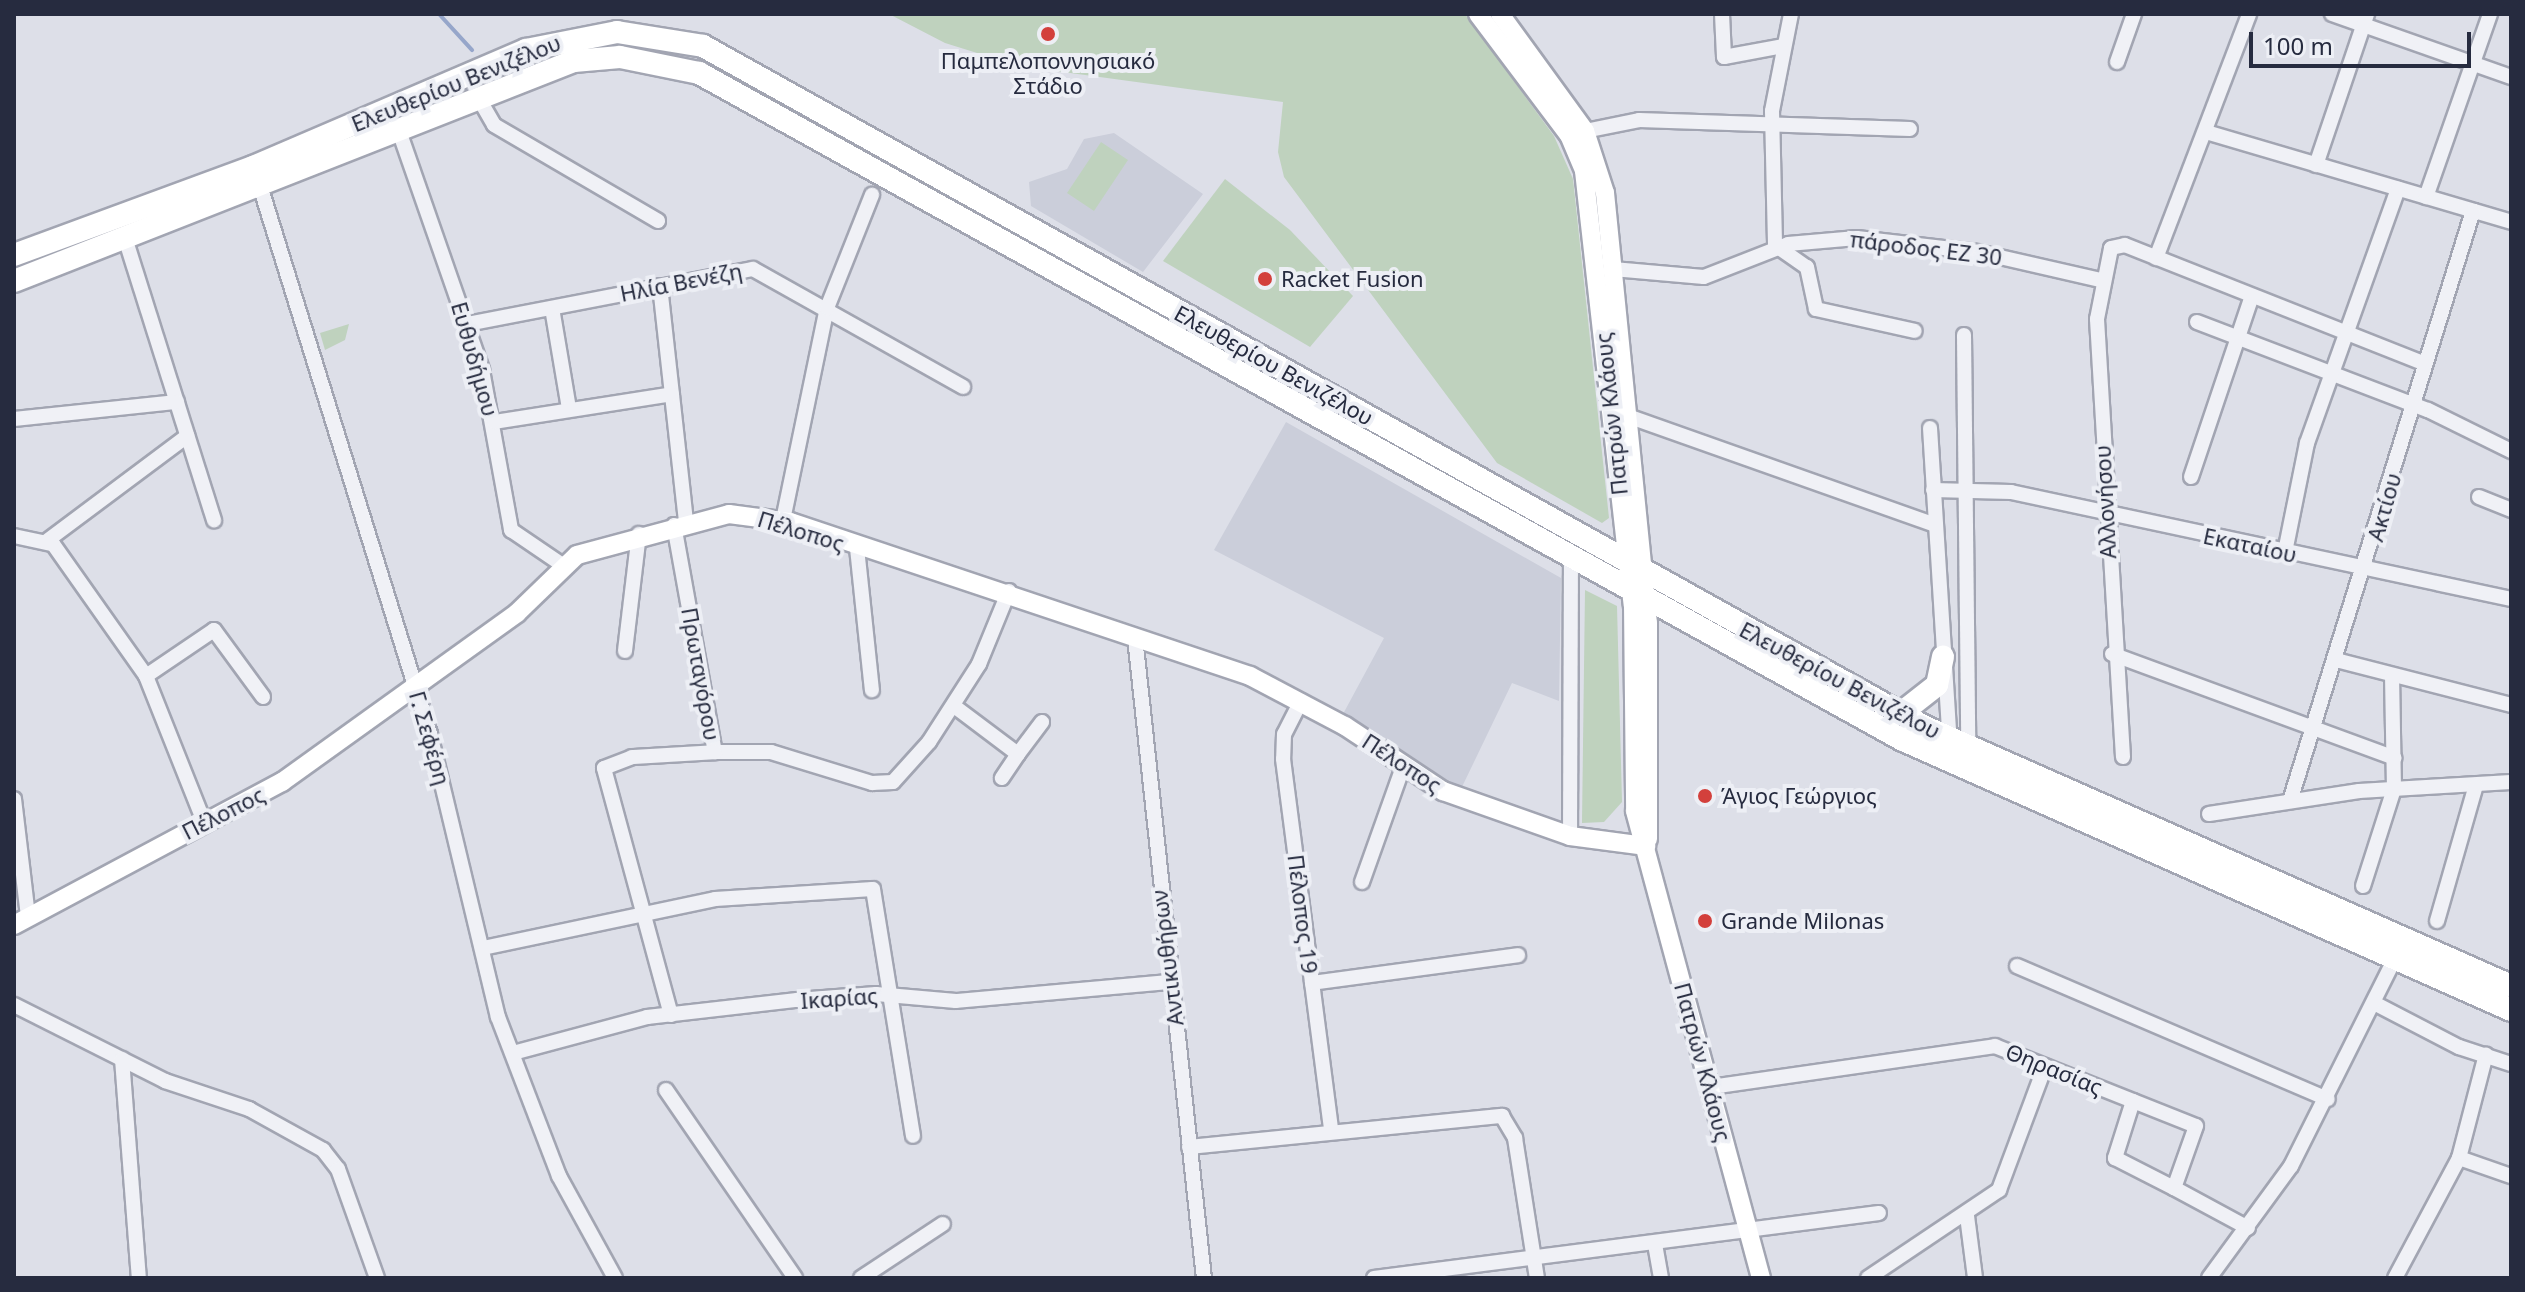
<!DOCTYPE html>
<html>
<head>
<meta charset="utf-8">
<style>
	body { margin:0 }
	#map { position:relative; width:2525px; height:1292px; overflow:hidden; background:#dddfe8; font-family:"Noto Sans",sans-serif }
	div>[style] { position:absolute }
	.built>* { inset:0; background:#cbceda }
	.green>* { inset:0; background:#bfd2be }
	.stream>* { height:4px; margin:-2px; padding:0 2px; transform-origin:2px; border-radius:2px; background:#96a6ca }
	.roads { filter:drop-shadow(2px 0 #a2a5b2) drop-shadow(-2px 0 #a2a5b2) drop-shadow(0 2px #a2a5b2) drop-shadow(0 -2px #a2a5b2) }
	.street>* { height:14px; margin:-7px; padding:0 7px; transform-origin:7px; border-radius:7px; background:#f0f1f6 }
	.secondary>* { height:18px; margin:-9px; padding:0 9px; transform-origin:9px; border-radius:9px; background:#fff }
	.primary>* { height:22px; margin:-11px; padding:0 11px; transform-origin:11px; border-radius:11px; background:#fff }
	.dots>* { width:22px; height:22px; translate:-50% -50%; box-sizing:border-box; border:4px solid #edeff5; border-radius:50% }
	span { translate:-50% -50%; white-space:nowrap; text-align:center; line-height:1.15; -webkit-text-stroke:8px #edeff5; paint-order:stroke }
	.poi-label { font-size:22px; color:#262b3f }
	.left { translate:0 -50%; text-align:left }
	.street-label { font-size:22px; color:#262b3f }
	.frame { position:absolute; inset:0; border:16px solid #262b3f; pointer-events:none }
	.scale { position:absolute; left:2249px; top:32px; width:222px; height:36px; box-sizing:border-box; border:4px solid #262b3f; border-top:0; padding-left:10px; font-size:24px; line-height:28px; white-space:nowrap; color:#262b3f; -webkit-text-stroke:6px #edeff5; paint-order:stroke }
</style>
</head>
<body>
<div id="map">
	<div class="built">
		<i style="clip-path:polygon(1114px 133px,1203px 194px,1143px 272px,1031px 206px,1029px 182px,1067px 169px,1084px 139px)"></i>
		<i style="clip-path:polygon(1286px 422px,1561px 578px,1559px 701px,1512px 683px,1461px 789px,1343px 714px,1384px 638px,1214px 550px)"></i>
	</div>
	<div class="green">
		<i style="clip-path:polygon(889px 14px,1465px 14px,1554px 136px,1573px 179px,1609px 518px,1602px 523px,1497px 463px,1284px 177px,1278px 152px,1283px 102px,1019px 66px,945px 43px)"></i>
		<i style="clip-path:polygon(1101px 142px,1128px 160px,1094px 211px,1067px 193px)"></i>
		<i style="clip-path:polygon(1225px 179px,1290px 230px,1353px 296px,1310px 347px,1163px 261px)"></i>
		<i style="clip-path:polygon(349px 324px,345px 340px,325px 350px,320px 333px)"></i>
		<i style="clip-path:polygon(1585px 590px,1617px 606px,1622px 802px,1604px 822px,1582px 823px)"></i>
	</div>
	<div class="stream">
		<i style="left:439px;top:14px;width:49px;rotate:47.5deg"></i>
	</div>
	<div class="roads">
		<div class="street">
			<i style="left:1722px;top:14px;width:43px;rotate:87.3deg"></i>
			<i style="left:1724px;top:57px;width:61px;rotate:-10.4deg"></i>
			<i style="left:1791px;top:14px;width:99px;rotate:101.1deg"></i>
			<i style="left:1772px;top:111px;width:134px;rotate:88.7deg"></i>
			<i style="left:1775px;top:245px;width:39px;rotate:35deg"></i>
			<i style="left:1807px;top:267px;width:43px;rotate:77.9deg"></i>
			<i style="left:1816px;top:309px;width:101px;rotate:12.5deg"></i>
			<i style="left:2332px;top:14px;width:190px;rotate:19.4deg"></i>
			<i style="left:2117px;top:62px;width:51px;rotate:-70.5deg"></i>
			<i style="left:478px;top:97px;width:32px;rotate:60deg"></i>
			<i style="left:494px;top:125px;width:190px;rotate:30.3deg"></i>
			<i style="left:399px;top:131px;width:253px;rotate:70.8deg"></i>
			<i style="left:482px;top:370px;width:163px;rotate:79.7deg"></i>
			<i style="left:511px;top:530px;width:64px;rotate:34.2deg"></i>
			<i style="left:1585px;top:131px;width:55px;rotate:-11.5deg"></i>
			<i style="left:1639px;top:120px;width:271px;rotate:1.9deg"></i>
			<i style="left:2206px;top:132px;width:318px;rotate:16.4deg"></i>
			<i style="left:2316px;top:165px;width:159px;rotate:-71.3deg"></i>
			<i style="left:261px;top:189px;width:571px;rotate:72.77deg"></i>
			<i style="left:430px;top:734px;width:291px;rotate:76.5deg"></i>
			<i style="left:498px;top:1017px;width:170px;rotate:69deg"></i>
			<i style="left:559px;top:1176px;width:116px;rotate:61.2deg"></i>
			<i style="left:2426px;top:197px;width:194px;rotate:-70.7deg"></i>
			<i style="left:126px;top:241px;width:293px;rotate:72.5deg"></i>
			<i style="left:2156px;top:258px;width:261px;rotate:-69.1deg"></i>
			<i style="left:1613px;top:269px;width:91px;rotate:5deg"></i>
			<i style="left:1704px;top:277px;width:90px;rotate:-21.4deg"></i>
			<i style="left:1788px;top:244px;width:69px;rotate:-5deg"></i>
			<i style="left:1857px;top:238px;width:122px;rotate:6.6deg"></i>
			<i style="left:1978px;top:252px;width:125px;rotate:12.9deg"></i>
			<i style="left:660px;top:286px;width:237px;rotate:83.7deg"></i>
			<i style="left:552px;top:308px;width:102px;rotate:80.4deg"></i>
			<i style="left:2197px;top:322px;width:247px;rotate:20.9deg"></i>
			<i style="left:2428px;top:410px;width:93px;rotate:26.3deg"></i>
			<i style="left:467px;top:324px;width:291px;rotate:-10.9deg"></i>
			<i style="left:753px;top:269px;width:241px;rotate:29.3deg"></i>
			<i style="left:1964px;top:335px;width:416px;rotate:89.4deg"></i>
			<i style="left:1619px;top:413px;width:335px;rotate:19.5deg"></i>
			<i style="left:14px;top:419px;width:164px;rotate:-6deg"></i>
			<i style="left:494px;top:422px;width:180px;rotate:-8.9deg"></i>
			<i style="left:1930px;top:428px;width:316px;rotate:86.4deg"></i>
			<i style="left:2191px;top:477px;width:191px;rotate:-71.4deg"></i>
			<i style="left:1933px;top:490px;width:78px;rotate:1.5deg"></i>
			<i style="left:2011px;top:492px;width:511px;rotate:12.08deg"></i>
			<i style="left:2479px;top:497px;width:35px;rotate:22deg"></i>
			<i style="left:783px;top:520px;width:217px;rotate:-78.3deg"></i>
			<i style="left:827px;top:308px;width:122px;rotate:-68.3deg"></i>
			<i style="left:674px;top:525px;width:231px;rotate:79.8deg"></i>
			<i style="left:715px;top:752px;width:56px"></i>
			<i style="left:771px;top:752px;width:106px;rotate:17.1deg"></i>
			<i style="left:872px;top:783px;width:21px;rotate:-3deg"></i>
			<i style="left:893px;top:782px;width:54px;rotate:-48deg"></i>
			<i style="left:929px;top:742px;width:93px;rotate:-57.3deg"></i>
			<i style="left:979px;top:664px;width:79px;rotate:-67.7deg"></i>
			<i style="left:14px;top:536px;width:40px;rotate:12deg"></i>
			<i style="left:53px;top:544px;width:161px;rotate:54.8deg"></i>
			<i style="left:146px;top:676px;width:159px;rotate:68.3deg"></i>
			<i style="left:48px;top:540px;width:174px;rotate:-36.8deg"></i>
			<i style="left:857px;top:548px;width:143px;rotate:84deg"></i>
			<i style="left:2285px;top:552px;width:111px;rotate:-78.6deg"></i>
			<i style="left:2307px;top:443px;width:270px;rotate:-70.3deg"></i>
			<i style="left:1135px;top:637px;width:645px;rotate:83.86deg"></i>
			<i style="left:625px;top:651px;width:118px;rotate:-83.2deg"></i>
			<i style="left:2112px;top:654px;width:301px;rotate:20.2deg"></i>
			<i style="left:2336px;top:660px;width:181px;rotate:14.4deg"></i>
			<i style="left:146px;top:676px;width:82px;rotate:-34.1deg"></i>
			<i style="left:214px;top:630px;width:83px;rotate:53.8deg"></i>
			<i style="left:1301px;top:701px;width:37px;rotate:117deg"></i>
			<i style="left:1284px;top:734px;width:25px;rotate:92deg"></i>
			<i style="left:1283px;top:759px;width:375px;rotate:82.6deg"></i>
			<i style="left:954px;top:706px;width:80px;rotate:36.9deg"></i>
			<i style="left:1018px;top:754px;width:29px;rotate:124deg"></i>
			<i style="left:1018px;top:754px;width:40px;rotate:-53deg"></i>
			<i style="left:2123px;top:757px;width:439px;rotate:-93.4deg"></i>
			<i style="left:2097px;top:319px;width:72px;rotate:-78.8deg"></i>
			<i style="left:2111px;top:248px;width:14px;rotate:-12deg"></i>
			<i style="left:2125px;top:245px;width:323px;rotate:21.6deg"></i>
			<i style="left:14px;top:799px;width:119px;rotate:83.2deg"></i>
			<i style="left:2290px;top:801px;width:618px;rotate:-72.77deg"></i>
			<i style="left:2209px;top:814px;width:152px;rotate:-8.7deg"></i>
			<i style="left:2359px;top:791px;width:152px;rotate:-3.4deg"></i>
			<i style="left:1570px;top:836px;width:277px;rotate:-89.8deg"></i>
			<i style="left:1362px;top:882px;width:122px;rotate:-70.4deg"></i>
			<i style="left:2363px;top:886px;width:102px;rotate:-72.3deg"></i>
			<i style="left:2394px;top:789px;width:114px;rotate:-91deg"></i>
			<i style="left:2437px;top:921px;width:141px;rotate:-74deg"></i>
			<i style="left:483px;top:948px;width:237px;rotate:-11.9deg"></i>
			<i style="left:715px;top:899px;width:158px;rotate:-3.6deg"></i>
			<i style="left:873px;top:889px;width:250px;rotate:80.8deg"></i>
			<i style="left:2017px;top:966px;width:338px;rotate:23.2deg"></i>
			<i style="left:1312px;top:983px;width:208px;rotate:-7.7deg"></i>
			<i style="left:2374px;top:1003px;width:96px;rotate:27.4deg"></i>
			<i style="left:2459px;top:1047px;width:55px;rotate:18.1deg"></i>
			<i style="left:14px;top:1005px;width:169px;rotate:26.7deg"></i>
			<i style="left:165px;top:1081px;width:89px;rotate:18.4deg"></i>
			<i style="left:249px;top:1109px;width:85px;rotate:29deg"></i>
			<i style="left:323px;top:1150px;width:24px;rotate:52deg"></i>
			<i style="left:338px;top:1169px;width:116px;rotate:70.3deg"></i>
			<i style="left:671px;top:1015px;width:256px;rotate:-105.2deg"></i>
			<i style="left:604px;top:768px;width:30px;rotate:-21deg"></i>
			<i style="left:632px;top:757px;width:83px;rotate:-3.4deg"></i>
			<i style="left:513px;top:1053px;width:139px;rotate:-15deg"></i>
			<i style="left:647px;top:1017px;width:151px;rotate:-6.5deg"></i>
			<i style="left:797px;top:1000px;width:79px;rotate:-4.3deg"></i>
			<i style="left:876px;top:994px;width:80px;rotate:5deg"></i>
			<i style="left:956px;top:1001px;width:215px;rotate:-5.1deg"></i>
			<i style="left:122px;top:1059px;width:220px;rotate:85.6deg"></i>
			<i style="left:1711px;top:1087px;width:287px;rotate:-8.2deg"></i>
			<i style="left:1995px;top:1046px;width:216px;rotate:21.7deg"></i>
			<i style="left:2196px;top:1126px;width:66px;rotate:109.5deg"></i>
			<i style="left:2174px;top:1188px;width:84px;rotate:28.4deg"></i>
			<i style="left:666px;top:1090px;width:228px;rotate:55.5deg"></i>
			<i style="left:2133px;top:1101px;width:60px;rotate:107.5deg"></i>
			<i style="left:2115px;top:1158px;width:66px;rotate:27deg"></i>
			<i style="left:1189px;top:1147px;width:315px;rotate:-5.7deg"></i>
			<i style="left:1502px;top:1116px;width:26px;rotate:59deg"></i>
			<i style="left:1515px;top:1138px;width:142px;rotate:81.1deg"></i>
			<i style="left:2459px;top:1158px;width:55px;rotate:19.1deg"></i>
			<i style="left:1967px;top:1216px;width:63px;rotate:82.6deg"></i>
			<i style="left:1655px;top:1244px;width:35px;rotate:80deg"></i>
			<i style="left:861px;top:1278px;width:98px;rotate:-33.4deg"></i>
			<i style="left:1374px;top:1278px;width:509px;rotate:-7.33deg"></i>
			<i style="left:1868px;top:1278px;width:158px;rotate:-33.9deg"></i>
			<i style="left:1999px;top:1190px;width:132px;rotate:-69.6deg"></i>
			<i style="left:2209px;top:1278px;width:139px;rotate:-53.8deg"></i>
			<i style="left:2291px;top:1166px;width:233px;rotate:-63.4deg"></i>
			<i style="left:2395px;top:1278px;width:136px;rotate:-61.9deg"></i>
			<i style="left:2459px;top:1158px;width:107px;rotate:-75.4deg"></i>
		</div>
		<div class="secondary">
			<i style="left:1478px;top:14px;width:151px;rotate:53.1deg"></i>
			<i style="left:1569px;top:135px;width:39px;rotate:67deg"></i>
			<i style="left:1584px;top:171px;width:437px;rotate:83.6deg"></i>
			<i style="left:1633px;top:605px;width:206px;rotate:89.4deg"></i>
			<i style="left:1635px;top:811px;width:484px;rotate:74.9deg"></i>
			<i style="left:1500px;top:14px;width:145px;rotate:54deg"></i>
			<i style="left:1585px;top:131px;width:65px;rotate:72.1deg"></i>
			<i style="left:1605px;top:193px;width:432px;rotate:84.3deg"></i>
			<i style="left:1648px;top:623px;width:216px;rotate:90deg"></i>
			<i style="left:14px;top:925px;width:304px;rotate:-28.1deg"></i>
			<i style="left:282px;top:782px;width:289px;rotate:-35.7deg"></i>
			<i style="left:517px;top:613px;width:83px;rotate:-44deg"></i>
			<i style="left:577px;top:555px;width:157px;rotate:-15.1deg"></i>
			<i style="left:729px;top:514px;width:62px;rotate:7.5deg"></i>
			<i style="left:790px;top:522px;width:485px;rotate:18.5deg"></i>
			<i style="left:1250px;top:676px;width:107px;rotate:27.8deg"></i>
			<i style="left:1345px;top:726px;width:118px;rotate:33.6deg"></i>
			<i style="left:1443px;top:791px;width:135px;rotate:19.5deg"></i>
			<i style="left:1570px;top:836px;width:77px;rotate:7.5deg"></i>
		</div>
		<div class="primary">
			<i style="left:14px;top:255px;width:255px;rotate:-20.2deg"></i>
			<i style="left:253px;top:167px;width:297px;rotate:-23.2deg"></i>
			<i style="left:526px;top:50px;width:93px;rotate:-11.2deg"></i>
			<i style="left:617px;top:32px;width:87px;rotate:9.2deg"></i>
			<i style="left:703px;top:46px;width:1399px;rotate:29.13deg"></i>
			<i style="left:1925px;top:727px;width:641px;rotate:23.84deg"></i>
			<i style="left:14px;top:281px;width:602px;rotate:-21.45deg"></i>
			<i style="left:574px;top:61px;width:46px;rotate:-5deg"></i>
			<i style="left:620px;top:57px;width:81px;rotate:11.4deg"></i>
			<i style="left:699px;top:73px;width:1376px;rotate:28.99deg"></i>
			<i style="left:1903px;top:740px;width:665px;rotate:23.94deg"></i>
			<i style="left:1900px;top:714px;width:47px;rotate:-38.1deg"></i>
			<i style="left:1937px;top:685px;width:29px;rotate:-78deg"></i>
		</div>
	</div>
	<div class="dots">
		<i style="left:1048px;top:34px;background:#d3403c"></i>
		<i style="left:1265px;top:279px;background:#d3403c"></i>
		<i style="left:1705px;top:796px;background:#d3403c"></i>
		<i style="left:1705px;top:921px;background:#d3403c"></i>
	</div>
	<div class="poi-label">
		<span style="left:1048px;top:73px">Παμπελοποννησιακό<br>Στάδιο</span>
		<span class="left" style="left:1281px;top:279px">Racket Fusion</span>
		<span class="left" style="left:1721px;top:796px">Άγιος Γεώργιος</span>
		<span class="left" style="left:1721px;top:921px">Grande Milonas</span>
	</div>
	<div class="street-label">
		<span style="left:456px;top:83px;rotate:-22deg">Ελευθερίου Βενιζέλου</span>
		<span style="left:1926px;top:248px;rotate:7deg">πάροδος ΕΖ 30</span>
		<span style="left:681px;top:282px;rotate:-11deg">Ηλία Βενέζη</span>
		<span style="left:475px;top:359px;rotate:74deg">Ευθυδήμου</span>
		<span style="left:1274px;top:365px;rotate:29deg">Ελευθερίου Βενιζέλου</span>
		<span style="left:1611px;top:414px;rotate:-96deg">Πατρών Κλάους</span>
		<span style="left:2105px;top:502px;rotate:-93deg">Αλλονήσου</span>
		<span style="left:2384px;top:507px;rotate:-74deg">Ακτίου</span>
		<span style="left:801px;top:531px;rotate:17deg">Πέλοπος</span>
		<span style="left:2250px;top:545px;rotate:12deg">Εκαταίου</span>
		<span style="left:701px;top:674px;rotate:80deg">Πρωταγόρου</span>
		<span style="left:1840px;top:680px;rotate:28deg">Ελευθερίου Βενιζέλου</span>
		<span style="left:430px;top:738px;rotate:74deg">Γ. Σεφέρη</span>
		<span style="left:1402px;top:763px;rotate:33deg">Πέλοπος</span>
		<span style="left:223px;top:813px;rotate:-27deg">Πέλοπος</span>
		<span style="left:1303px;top:914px;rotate:83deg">Πέλοπος 19</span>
		<span style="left:1167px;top:958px;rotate:-97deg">Αντικυθήρων</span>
		<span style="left:839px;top:998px;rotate:-4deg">Ικαρίας</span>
		<span style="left:1703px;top:1062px;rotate:75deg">Πατρών Κλάους</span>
		<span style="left:2054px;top:1069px;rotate:22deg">Θηρασίας</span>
	</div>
	<div class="frame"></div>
	<div class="scale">100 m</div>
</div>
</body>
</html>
